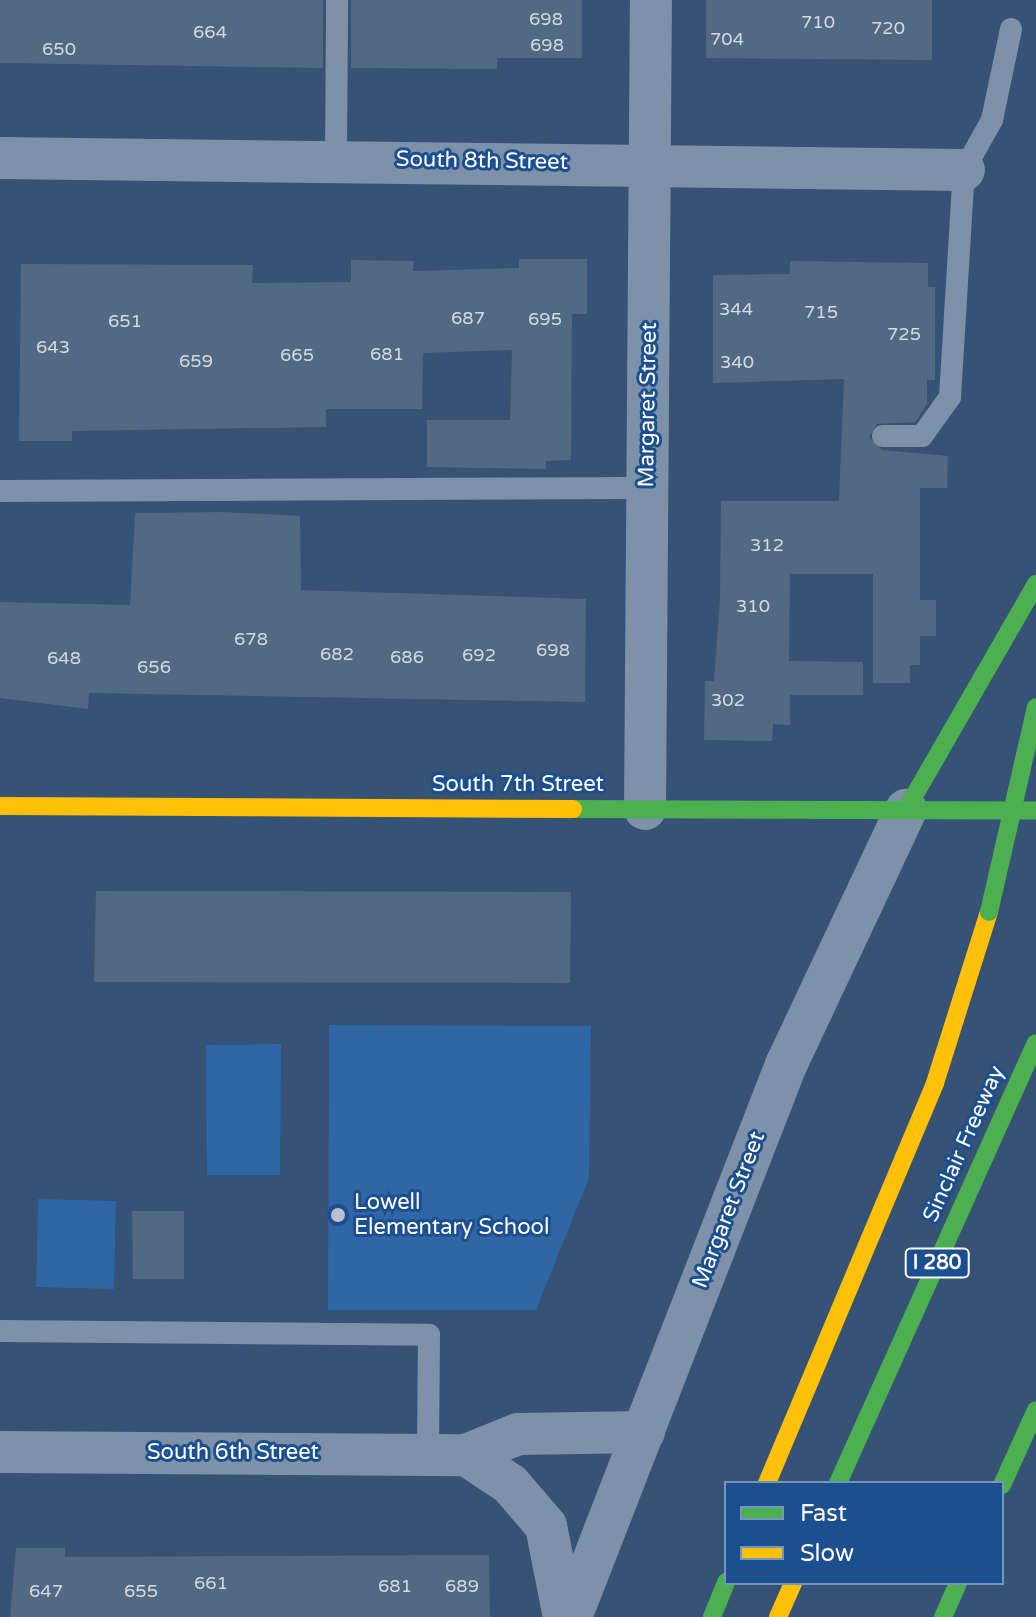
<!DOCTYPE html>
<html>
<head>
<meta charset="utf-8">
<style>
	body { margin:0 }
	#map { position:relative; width:1036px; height:1617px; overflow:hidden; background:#365274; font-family:"Varela Round",sans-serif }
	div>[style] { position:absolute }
	.green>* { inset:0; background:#2f66a5 }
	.building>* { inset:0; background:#526984 }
	.lane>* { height:22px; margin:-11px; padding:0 11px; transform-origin:11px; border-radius:11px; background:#7d92a8 }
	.street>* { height:42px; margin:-21px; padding:0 21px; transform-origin:21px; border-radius:21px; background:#7d92a8 }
	.fast>* { height:18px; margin:-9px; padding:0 9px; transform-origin:9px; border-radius:9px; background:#4caf50 }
	.slow>* { height:18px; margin:-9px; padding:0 9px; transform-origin:9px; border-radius:9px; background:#ffc107 }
	.fast-bridge>* { height:18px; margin:-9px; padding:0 9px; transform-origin:9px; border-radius:9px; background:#4caf50 }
	.dots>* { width:22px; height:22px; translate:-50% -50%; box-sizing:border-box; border:4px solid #1b4f8f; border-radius:50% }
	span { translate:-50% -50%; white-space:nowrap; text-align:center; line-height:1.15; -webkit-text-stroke:6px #1b4f8f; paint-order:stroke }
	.number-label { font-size:18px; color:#d4dae0 }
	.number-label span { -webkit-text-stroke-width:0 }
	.shield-label span { padding:2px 6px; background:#1b4f8f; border:2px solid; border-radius:6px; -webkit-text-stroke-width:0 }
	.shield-label { font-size:20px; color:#fff; font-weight:700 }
	.street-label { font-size:22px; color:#fff }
	.poi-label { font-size:22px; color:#fff }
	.left { translate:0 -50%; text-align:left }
	.legend { position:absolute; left:724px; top:1481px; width:280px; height:104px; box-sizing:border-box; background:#1b4f8f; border:2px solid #7695bc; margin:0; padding:10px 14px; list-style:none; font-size:24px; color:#fff }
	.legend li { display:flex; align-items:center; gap:16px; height:40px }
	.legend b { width:40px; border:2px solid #7695bc }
</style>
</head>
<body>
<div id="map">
	<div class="green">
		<i style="clip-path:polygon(329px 1025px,591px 1026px,589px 1178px,536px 1310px,328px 1310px)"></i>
		<i style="clip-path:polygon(281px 1044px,280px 1175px,207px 1175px,206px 1045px)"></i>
		<i style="clip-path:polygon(38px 1199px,116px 1201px,114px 1289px,36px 1287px)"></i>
	</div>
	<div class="building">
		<i style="clip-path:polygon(0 0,323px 0,323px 68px,0 63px)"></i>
		<i style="clip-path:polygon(351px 0,582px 0,582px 58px,497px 58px,497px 69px,351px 68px)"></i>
		<i style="clip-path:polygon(706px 0,932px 0,932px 60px,706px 58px)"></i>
		<i style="clip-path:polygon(519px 259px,587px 259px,587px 314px,572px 314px,571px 460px,546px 461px,546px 469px,427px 467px,427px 420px,510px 420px,512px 350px,423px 353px,422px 409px,326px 409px,326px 427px,72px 431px,72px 441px,19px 441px,21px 264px,253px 265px,252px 283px,351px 282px,351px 260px,414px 261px,413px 271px,519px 268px)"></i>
		<i style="clip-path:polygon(790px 261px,928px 263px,928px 287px,935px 287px,935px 380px,927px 380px,927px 404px,915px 422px,877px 424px,869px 437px,882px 450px,948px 456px,947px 488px,920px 488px,920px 600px,936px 600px,936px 636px,920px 636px,920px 665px,910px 665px,910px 683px,873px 683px,873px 574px,790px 574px,789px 661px,863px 662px,863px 695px,790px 695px,790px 725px,773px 724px,772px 741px,704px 740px,705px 681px,714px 681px,720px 599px,721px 501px,839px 501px,844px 379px,713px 383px,713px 275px,790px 274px)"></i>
		<i style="clip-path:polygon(223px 512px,300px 516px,301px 590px,586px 599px,585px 702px,89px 693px,88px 709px,0 698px,0 602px,130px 605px,135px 513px)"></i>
		<i style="clip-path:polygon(96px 891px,571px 892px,570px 983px,94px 982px)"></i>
		<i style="clip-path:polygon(132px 1211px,184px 1211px,184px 1279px,133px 1279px)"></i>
		<i style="clip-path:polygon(16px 1548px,65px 1548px,65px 1557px,489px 1555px,490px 1617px,10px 1617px)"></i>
	</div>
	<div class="lane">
		<i style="left:336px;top:159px;width:159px;rotate:-89.6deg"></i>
		<i style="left:883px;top:436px;width:39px"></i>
		<i style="left:922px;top:436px;width:48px;rotate:-54.3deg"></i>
		<i style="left:950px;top:397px;width:227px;rotate:-86.5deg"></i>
		<i style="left:964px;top:170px;width:57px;rotate:-60.8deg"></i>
		<i style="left:992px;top:120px;width:93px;rotate:-78.2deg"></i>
		<i style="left:0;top:491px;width:647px;rotate:-0.27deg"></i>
		<i style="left:0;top:1331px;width:429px;rotate:0.5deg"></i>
		<i style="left:429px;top:1335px;width:119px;rotate:90.5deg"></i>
	</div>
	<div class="street">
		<i style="left:0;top:158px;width:964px;rotate:0.71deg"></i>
		<i style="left:645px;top:809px;width:809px;rotate:-89.58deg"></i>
		<i style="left:0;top:1452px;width:466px;rotate:0.4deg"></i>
		<i style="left:466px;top:1455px;width:56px;rotate:-22deg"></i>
		<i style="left:518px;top:1434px;width:126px;rotate:-0.9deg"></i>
		<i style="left:466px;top:1455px;width:53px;rotate:33.4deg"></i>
		<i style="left:510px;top:1484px;width:55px;rotate:49.4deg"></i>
		<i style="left:546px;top:1526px;width:93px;rotate:78.8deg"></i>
		<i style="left:571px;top:1617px;width:592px;rotate:-68.72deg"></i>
		<i style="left:786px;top:1065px;width:282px;rotate:-64.8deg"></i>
	</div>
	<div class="fast">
		<i style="left:573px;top:809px;width:463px;rotate:0.2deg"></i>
		<i style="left:906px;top:810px;width:261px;rotate:-60.1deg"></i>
		<i style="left:838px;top:1483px;width:482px;rotate:-65.8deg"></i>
		<i style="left:1002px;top:1485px;width:82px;rotate:-65.6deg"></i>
		<i style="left:712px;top:1617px;width:38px;rotate:-68deg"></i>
		<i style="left:943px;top:1617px;width:37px;rotate:-66deg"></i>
	</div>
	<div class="slow">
		<i style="left:0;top:806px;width:573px;rotate:0.3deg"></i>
		<i style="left:767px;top:1483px;width:434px;rotate:-67.2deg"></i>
		<i style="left:935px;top:1083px;width:179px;rotate:-72.5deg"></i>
		<i style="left:778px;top:1617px;width:37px;rotate:-66deg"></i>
	</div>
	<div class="fast-bridge">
		<i style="left:989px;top:912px;width:210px;rotate:-77.1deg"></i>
	</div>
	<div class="dots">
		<i style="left:338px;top:1215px;background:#b9c2ce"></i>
	</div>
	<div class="number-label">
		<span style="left:546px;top:19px">698</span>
		<span style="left:818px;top:22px">710</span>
		<span style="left:888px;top:28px">720</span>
		<span style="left:210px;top:32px">664</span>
		<span style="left:727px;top:39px">704</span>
		<span style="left:547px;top:45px">698</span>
		<span style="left:59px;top:49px">650</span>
		<span style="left:736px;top:309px">344</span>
		<span style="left:821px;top:312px">715</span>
		<span style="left:468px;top:318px">687</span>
		<span style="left:545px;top:319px">695</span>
		<span style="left:125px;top:321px">651</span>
		<span style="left:904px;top:334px">725</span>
		<span style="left:53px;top:347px">643</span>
		<span style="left:387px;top:354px">681</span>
		<span style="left:297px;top:355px">665</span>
		<span style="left:196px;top:361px">659</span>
		<span style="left:737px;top:362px">340</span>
		<span style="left:767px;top:545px">312</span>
		<span style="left:753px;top:606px">310</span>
		<span style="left:251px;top:639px">678</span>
		<span style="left:553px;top:650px">698</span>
		<span style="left:337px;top:654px">682</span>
		<span style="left:479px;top:655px">692</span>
		<span style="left:407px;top:657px">686</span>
		<span style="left:64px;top:658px">648</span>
		<span style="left:154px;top:667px">656</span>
		<span style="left:728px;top:700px">302</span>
		<span style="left:211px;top:1583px">661</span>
		<span style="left:395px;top:1586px">681</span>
		<span style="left:462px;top:1586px">689</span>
		<span style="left:46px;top:1591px">647</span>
		<span style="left:141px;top:1591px">655</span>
	</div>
	<div class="shield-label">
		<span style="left:937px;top:1263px">I 280</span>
	</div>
	<div class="street-label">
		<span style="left:482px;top:161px;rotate:1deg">South 8th Street</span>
		<span style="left:648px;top:405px;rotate:-89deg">Margaret Street</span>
		<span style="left:518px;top:785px">South 7th Street</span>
		<span style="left:964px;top:1144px;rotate:-66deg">Sinclair Freeway</span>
		<span style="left:729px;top:1210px;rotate:-69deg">Margaret Street</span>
		<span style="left:233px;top:1453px">South 6th Street</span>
	</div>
	<div class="poi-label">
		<span class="left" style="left:354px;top:1215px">Lowell<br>Elementary School</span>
	</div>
	<ul class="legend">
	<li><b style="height:10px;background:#4caf50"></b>Fast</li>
	<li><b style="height:10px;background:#ffc107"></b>Slow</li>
	</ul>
</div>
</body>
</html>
